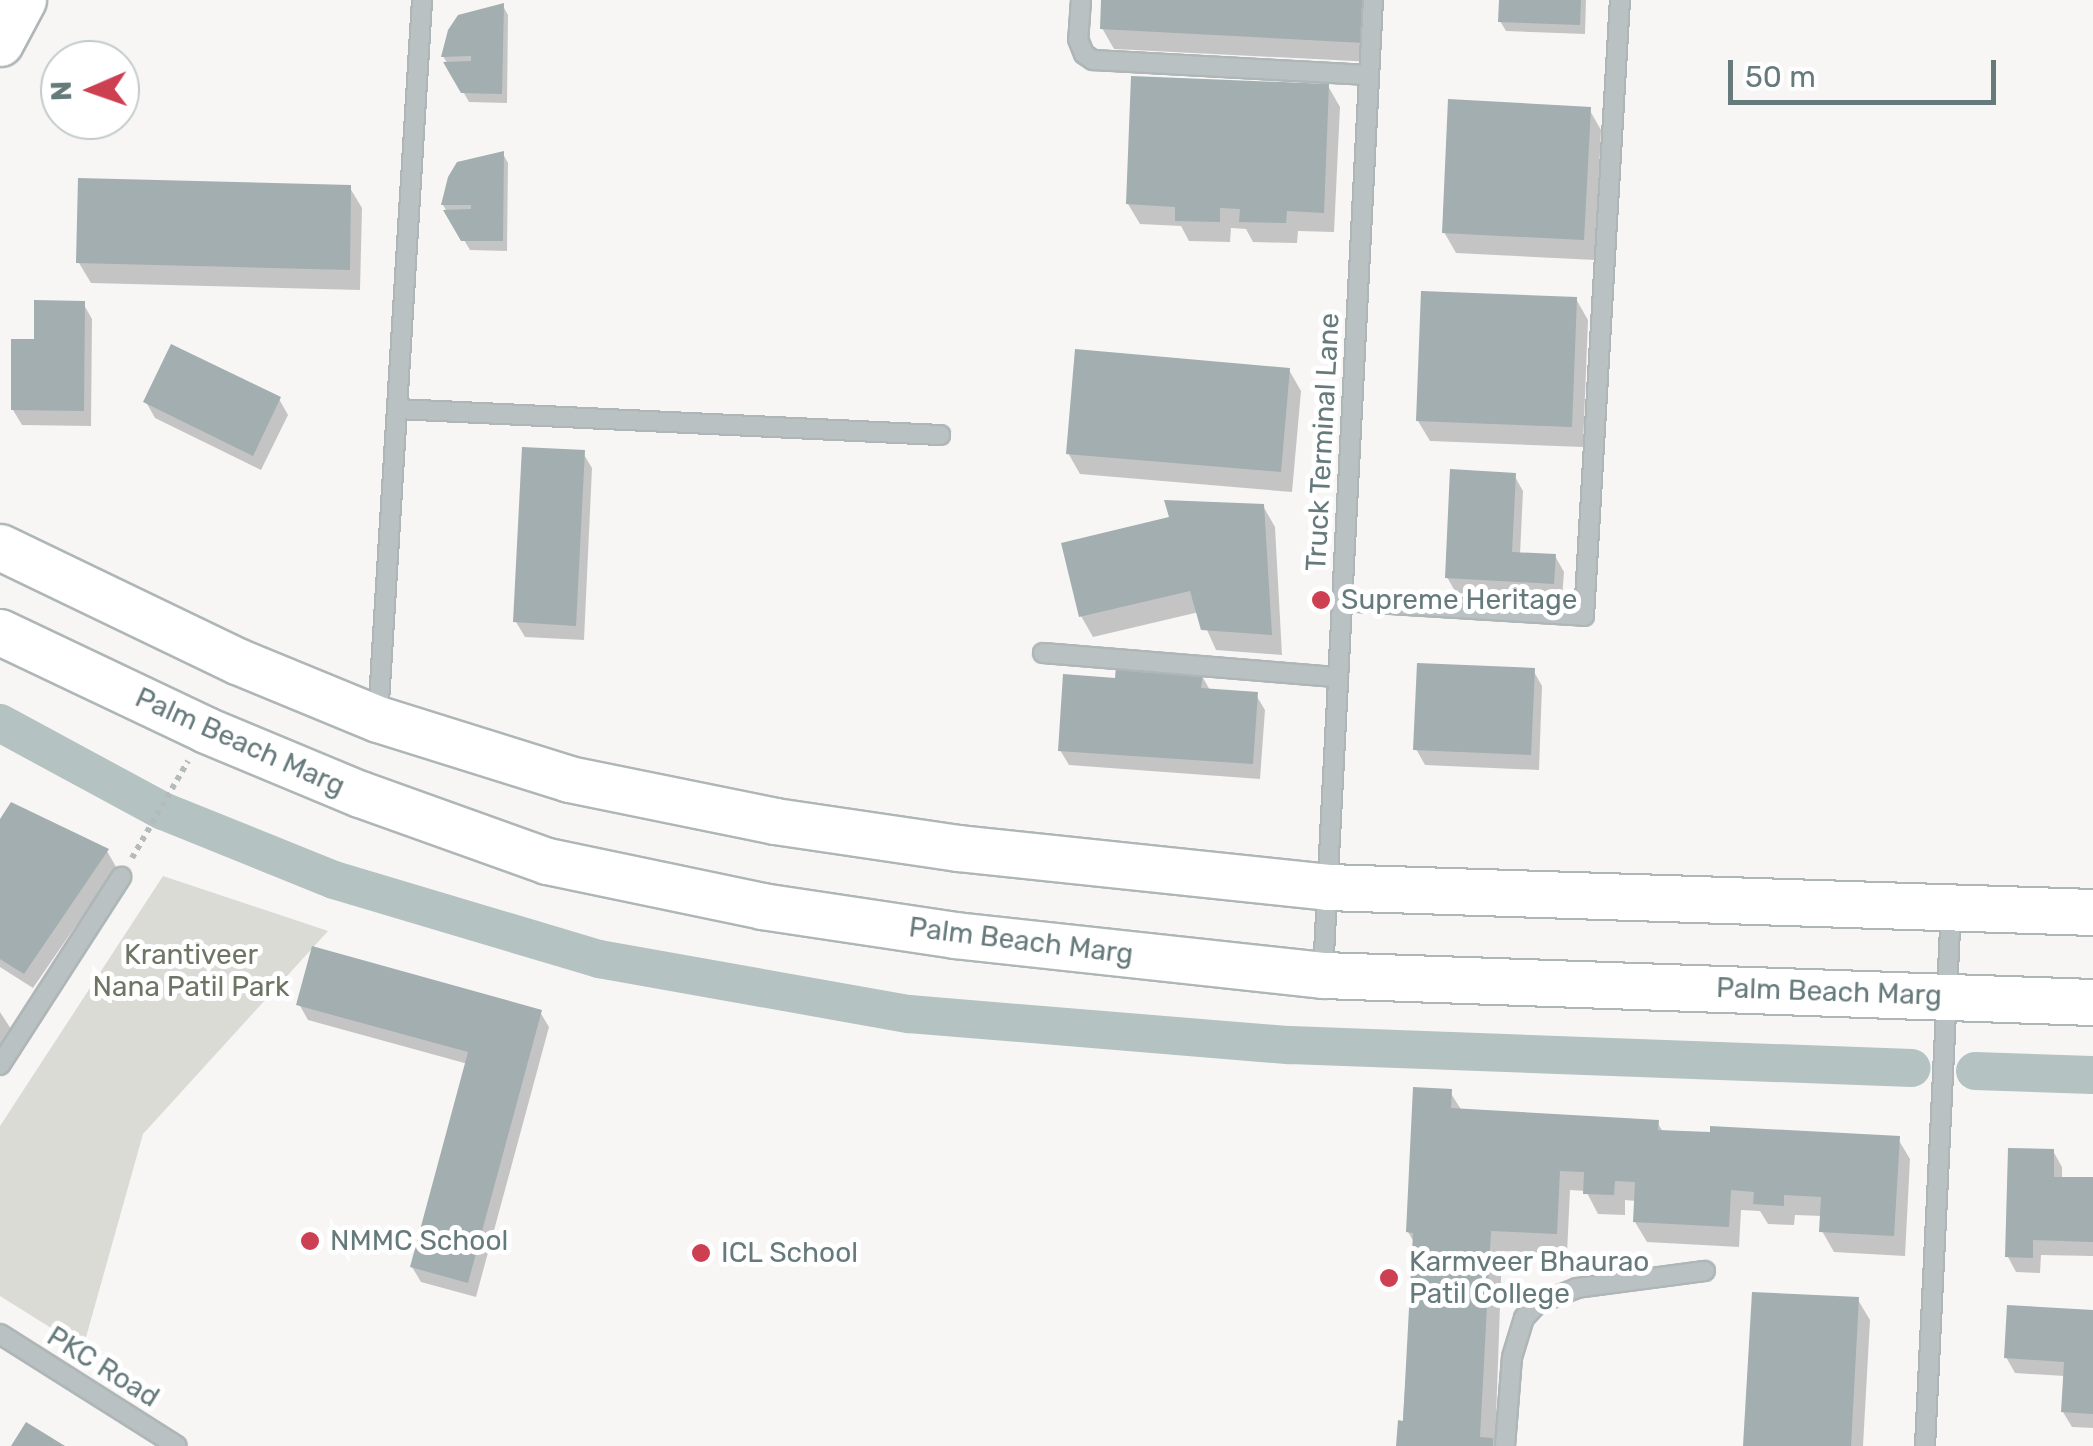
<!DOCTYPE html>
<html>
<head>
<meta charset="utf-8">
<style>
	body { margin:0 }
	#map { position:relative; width:2093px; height:1446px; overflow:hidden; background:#f7f6f5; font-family:Rubik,sans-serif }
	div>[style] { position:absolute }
	.green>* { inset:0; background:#dadbd5 }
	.shadow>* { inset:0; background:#0003 }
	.canal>* { height:38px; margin:-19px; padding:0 19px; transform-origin:19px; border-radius:19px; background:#b4c2c1 }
	.building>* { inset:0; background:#a2aeaf }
	.path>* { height:6px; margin-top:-3px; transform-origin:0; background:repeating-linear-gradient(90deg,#b5bbbb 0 5px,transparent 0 10px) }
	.roads { filter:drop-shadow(2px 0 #afb6b7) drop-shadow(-2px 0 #afb6b7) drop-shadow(0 2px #afb6b7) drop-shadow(0 -2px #afb6b7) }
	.minor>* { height:18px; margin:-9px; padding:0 9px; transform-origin:9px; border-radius:9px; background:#bac1c2 }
	.major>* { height:45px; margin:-22.5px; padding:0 22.5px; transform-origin:22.5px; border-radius:22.5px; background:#fff }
	.dots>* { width:28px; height:28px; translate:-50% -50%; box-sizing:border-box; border:5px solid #fff; border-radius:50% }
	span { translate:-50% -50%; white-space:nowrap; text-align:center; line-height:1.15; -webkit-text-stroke:10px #fff; paint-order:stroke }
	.street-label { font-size:28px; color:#667a7c }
	.poi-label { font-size:28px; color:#667a7c }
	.left { translate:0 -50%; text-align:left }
	.park-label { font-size:28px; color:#6d7564 }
	.north { position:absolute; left:40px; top:40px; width:100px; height:100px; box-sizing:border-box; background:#fff; border:2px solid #c2cacb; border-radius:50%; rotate:268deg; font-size:28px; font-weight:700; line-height:40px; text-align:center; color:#667a7c }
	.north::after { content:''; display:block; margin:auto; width:35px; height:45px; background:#cc4052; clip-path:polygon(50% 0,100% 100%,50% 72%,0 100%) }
	.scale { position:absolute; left:1728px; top:60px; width:268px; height:45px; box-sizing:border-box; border:5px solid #667a7c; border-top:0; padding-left:12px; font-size:30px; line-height:35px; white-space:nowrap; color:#667a7c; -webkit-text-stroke:8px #fff; paint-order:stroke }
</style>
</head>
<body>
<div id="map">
	<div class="green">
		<i style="clip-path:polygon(163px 876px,328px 931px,143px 1134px,83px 1348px,0 1296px,0 1126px)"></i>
	</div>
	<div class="shadow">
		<i style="clip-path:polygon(1104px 0,1378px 0,1374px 62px,1114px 49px,1102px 28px)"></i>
		<i style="clip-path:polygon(1501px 0,1586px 0,1585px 34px,1506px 31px,1500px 21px)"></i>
		<i style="clip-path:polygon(503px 6px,508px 15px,507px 103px,469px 102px,443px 56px)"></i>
		<i style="clip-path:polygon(1328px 86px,1340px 107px,1334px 232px,1298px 231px,1297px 243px,1253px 242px,1246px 229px,1231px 228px,1230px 242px,1189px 241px,1181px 226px,1140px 224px,1128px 204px)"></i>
		<i style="clip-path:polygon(1589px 109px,1601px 130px,1595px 260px,1456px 253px,1444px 232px)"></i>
		<i style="clip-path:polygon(503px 154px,508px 163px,507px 251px,470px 250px,443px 205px)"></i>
		<i style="clip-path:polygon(350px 188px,362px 208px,360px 290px,91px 283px,79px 263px)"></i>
		<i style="clip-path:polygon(1576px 299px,1588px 320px,1583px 447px,1430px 441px,1418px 421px)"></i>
		<i style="clip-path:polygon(83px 303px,92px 319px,91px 426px,22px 425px,13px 410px,36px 342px)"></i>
		<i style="clip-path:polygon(1289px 370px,1301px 391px,1292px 492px,1080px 474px,1068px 453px)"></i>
		<i style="clip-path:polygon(279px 399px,288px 415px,261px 470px,155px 418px,146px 402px)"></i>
		<i style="clip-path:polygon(583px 453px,592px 468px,584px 640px,525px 637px,516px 622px)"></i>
		<i style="clip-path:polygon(1514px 475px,1523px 491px,1520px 555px,1555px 556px,1564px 572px,1562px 598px,1456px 593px,1447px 577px)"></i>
		<i style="clip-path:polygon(1263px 506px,1275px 527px,1282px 655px,1216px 650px,1199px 612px,1093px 637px,1081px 616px)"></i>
		<i style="clip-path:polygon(1533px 670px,1542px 686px,1539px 770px,1425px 765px,1416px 749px)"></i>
		<i style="clip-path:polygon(1202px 676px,1211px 692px,1256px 695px,1265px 710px,1260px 779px,1069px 765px,1060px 750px,1118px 680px)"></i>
		<i style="clip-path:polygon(12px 805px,107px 851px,116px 867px,33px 988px,0 967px,0 823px)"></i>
		<i style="clip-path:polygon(299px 1004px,540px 1012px,549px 1027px,476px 1297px,421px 1282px,412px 1267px,468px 1064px,308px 1020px)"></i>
		<i style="clip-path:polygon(0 1012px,11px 1029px,0 1048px)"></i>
		<i style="clip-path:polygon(1450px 1092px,1462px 1111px,1657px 1122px,1663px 1132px,1898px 1139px,1910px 1159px,1905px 1256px,1834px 1252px,1822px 1231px,1822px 1216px,1795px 1215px,1794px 1225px,1768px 1224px,1760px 1211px,1741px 1210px,1739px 1247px,1647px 1242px,1635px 1222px,1636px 1201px,1625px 1200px,1625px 1215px,1598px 1214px,1586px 1191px,1570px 1190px,1567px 1254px,1502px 1251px,1495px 1446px,1401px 1446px,1415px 1244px,1408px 1232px)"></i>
		<i style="clip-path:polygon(2053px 1151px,2062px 1167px,2062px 1179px,2093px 1180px,2093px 1256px,2041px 1255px,2040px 1273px,2016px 1272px,2008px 1257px)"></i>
		<i style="clip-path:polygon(1858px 1300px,1870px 1320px,1863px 1446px,1746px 1446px)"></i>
		<i style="clip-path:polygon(2093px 1312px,2093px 1428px,2072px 1427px,2063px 1412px,2065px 1376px,2015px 1373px,2006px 1357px)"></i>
	</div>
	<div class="canal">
		<i style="left:0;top:723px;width:185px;rotate:28.4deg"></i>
		<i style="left:163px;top:811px;width:184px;rotate:22deg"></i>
		<i style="left:334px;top:880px;width:277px;rotate:16.6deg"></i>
		<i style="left:599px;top:959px;width:315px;rotate:10.1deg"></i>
		<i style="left:909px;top:1014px;width:382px;rotate:4.7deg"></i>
		<i style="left:1290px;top:1045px;width:622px;rotate:2.12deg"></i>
		<i style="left:1975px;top:1071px;width:118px;rotate:1.9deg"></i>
	</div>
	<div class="building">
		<i style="clip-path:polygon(1101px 0,1366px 0,1364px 43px,1100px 29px)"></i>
		<i style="clip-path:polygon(1499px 0,1581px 0,1580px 25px,1498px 22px)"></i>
		<i style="clip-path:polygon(504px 3px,502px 94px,461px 93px,443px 62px,471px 61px,471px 56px,441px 57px,448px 30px,458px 15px)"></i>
		<i style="clip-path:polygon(1131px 76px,1329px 84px,1324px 213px,1287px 211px,1286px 223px,1239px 222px,1240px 209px,1220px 208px,1220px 222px,1175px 221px,1175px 207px,1126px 204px)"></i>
		<i style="clip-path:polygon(1448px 99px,1591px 107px,1584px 240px,1442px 233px)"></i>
		<i style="clip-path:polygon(504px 151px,503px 241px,461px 241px,443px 210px,471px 209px,471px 205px,441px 205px,448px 177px,457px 162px)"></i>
		<i style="clip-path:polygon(78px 178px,351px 185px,350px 270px,76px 263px)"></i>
		<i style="clip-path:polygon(1421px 291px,1577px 297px,1572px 427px,1416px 421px)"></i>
		<i style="clip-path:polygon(34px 300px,85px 301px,84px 411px,11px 410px,11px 339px,34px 339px)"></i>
		<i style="clip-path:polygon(171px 344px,281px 397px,253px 456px,143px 402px)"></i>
		<i style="clip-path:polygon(1075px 349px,1290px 368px,1281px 472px,1066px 454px)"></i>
		<i style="clip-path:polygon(522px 447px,585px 450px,576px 626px,513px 622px)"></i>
		<i style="clip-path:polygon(1450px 469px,1516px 473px,1512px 552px,1556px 554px,1554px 584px,1445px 578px)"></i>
		<i style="clip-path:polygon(1164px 500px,1264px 504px,1272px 635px,1201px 630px,1190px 591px,1079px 617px,1061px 543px,1169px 517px)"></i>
		<i style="clip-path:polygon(1417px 663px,1535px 668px,1531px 755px,1413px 750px)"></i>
		<i style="clip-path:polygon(1116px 666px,1203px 674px,1201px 688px,1258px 692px,1253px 764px,1058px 751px,1063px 674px,1115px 678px)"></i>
		<i style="clip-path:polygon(11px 802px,109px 849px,24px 974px,0 959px,0 819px)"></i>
		<i style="clip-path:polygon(312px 946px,542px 1010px,468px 1283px,410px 1267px,468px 1052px,296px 1005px)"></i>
		<i style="clip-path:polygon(1413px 1087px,1452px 1089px,1451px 1108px,1659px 1120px,1658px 1130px,1710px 1132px,1710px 1126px,1900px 1136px,1894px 1236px,1819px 1232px,1821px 1197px,1784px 1195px,1784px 1206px,1753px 1204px,1754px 1192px,1731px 1190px,1729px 1227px,1633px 1222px,1635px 1182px,1615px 1181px,1614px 1195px,1583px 1194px,1584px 1172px,1560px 1171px,1557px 1234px,1491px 1231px,1480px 1437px,1493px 1438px,1493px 1446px,1396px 1446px,1398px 1420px,1403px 1421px,1413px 1233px,1406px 1232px)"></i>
		<i style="clip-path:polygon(2008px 1148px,2054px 1149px,2054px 1177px,2093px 1177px,2093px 1242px,2033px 1240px,2033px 1258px,2005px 1257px)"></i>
		<i style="clip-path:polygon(1752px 1292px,1859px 1297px,1851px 1446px,1743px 1446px)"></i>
		<i style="clip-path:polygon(2007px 1305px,2093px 1310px,2093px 1414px,2061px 1412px,2064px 1362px,2004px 1358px)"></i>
		<i style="clip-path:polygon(26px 1422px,65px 1446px,11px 1446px)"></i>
	</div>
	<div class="path">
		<i style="left:132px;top:858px;width:112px;rotate:-60deg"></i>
	</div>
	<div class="roads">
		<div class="minor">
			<i style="left:1081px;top:0;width:39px;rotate:94deg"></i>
			<i style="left:1078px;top:39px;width:16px;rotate:68deg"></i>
			<i style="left:1084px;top:54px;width:11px;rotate:34deg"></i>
			<i style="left:1093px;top:60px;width:276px;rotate:3.1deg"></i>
			<i style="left:397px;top:409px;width:544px;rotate:2.74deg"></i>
			<i style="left:1342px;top:601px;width:242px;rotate:3.5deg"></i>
			<i style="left:1584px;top:616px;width:617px;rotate:-86.66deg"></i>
			<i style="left:1043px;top:653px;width:296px;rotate:4.7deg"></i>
			<i style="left:378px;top:718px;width:719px;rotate:-86.49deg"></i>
			<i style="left:1323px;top:973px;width:974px;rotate:-87.06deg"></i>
			<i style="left:0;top:1065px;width:224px;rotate:-57.2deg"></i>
			<i style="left:0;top:1334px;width:209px;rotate:32.3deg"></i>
			<i style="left:1505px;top:1446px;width:89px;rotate:-85.5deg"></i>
			<i style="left:1512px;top:1357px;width:41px;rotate:-72.9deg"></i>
			<i style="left:1524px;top:1318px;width:19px;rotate:-47deg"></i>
			<i style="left:1537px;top:1304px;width:43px;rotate:-21.8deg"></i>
			<i style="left:1577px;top:1288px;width:129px;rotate:-7.6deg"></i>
			<i style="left:1925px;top:1446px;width:539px;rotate:-87.23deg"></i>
		</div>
		<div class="major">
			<i style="left:0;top:43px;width:49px;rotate:-61.9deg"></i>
			<i style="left:0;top:547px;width:263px;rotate:25.7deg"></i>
			<i style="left:237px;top:661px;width:152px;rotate:22.4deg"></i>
			<i style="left:378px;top:719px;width:200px;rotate:17.4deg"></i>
			<i style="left:569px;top:779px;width:210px;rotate:11.5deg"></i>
			<i style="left:775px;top:821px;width:185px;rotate:8.4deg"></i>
			<i style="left:958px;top:848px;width:371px;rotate:6deg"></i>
			<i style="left:1327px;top:887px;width:766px;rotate:1.87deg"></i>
			<i style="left:0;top:632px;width:228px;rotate:25.4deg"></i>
			<i style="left:206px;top:730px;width:167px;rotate:22.6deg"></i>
			<i style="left:360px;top:794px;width:199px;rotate:19.7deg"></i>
			<i style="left:547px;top:861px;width:220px;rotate:11.8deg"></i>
			<i style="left:762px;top:906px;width:195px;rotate:8.5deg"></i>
			<i style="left:955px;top:935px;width:370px;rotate:6.2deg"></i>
			<i style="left:1323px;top:975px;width:770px;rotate:2.01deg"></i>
		</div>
	</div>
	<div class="dots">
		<i style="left:1321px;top:600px;background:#cc4052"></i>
		<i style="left:310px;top:1241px;background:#cc4052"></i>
		<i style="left:701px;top:1253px;background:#cc4052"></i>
		<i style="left:1389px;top:1278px;background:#cc4052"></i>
	</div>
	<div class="street-label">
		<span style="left:1323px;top:442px;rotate:-87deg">Truck Terminal Lane</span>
		<span style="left:240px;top:742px;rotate:24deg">Palm Beach Marg</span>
		<span style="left:1021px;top:941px;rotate:7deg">Palm Beach Marg</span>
		<span style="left:1829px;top:992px;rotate:2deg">Palm Beach Marg</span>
		<span style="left:103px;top:1367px;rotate:32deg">PKC Road</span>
	</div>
	<div class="poi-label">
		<span class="left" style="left:1341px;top:600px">Supreme Heritage</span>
		<span class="left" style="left:330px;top:1241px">NMMC School</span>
		<span class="left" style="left:721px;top:1253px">ICL School</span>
		<span class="left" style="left:1409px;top:1278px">Karmveer Bhaurao<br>Patil College</span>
	</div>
	<div class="park-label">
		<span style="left:191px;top:971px">Krantiveer<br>Nana Patil Park</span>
	</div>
	<div class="north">N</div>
	<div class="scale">50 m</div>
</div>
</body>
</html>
